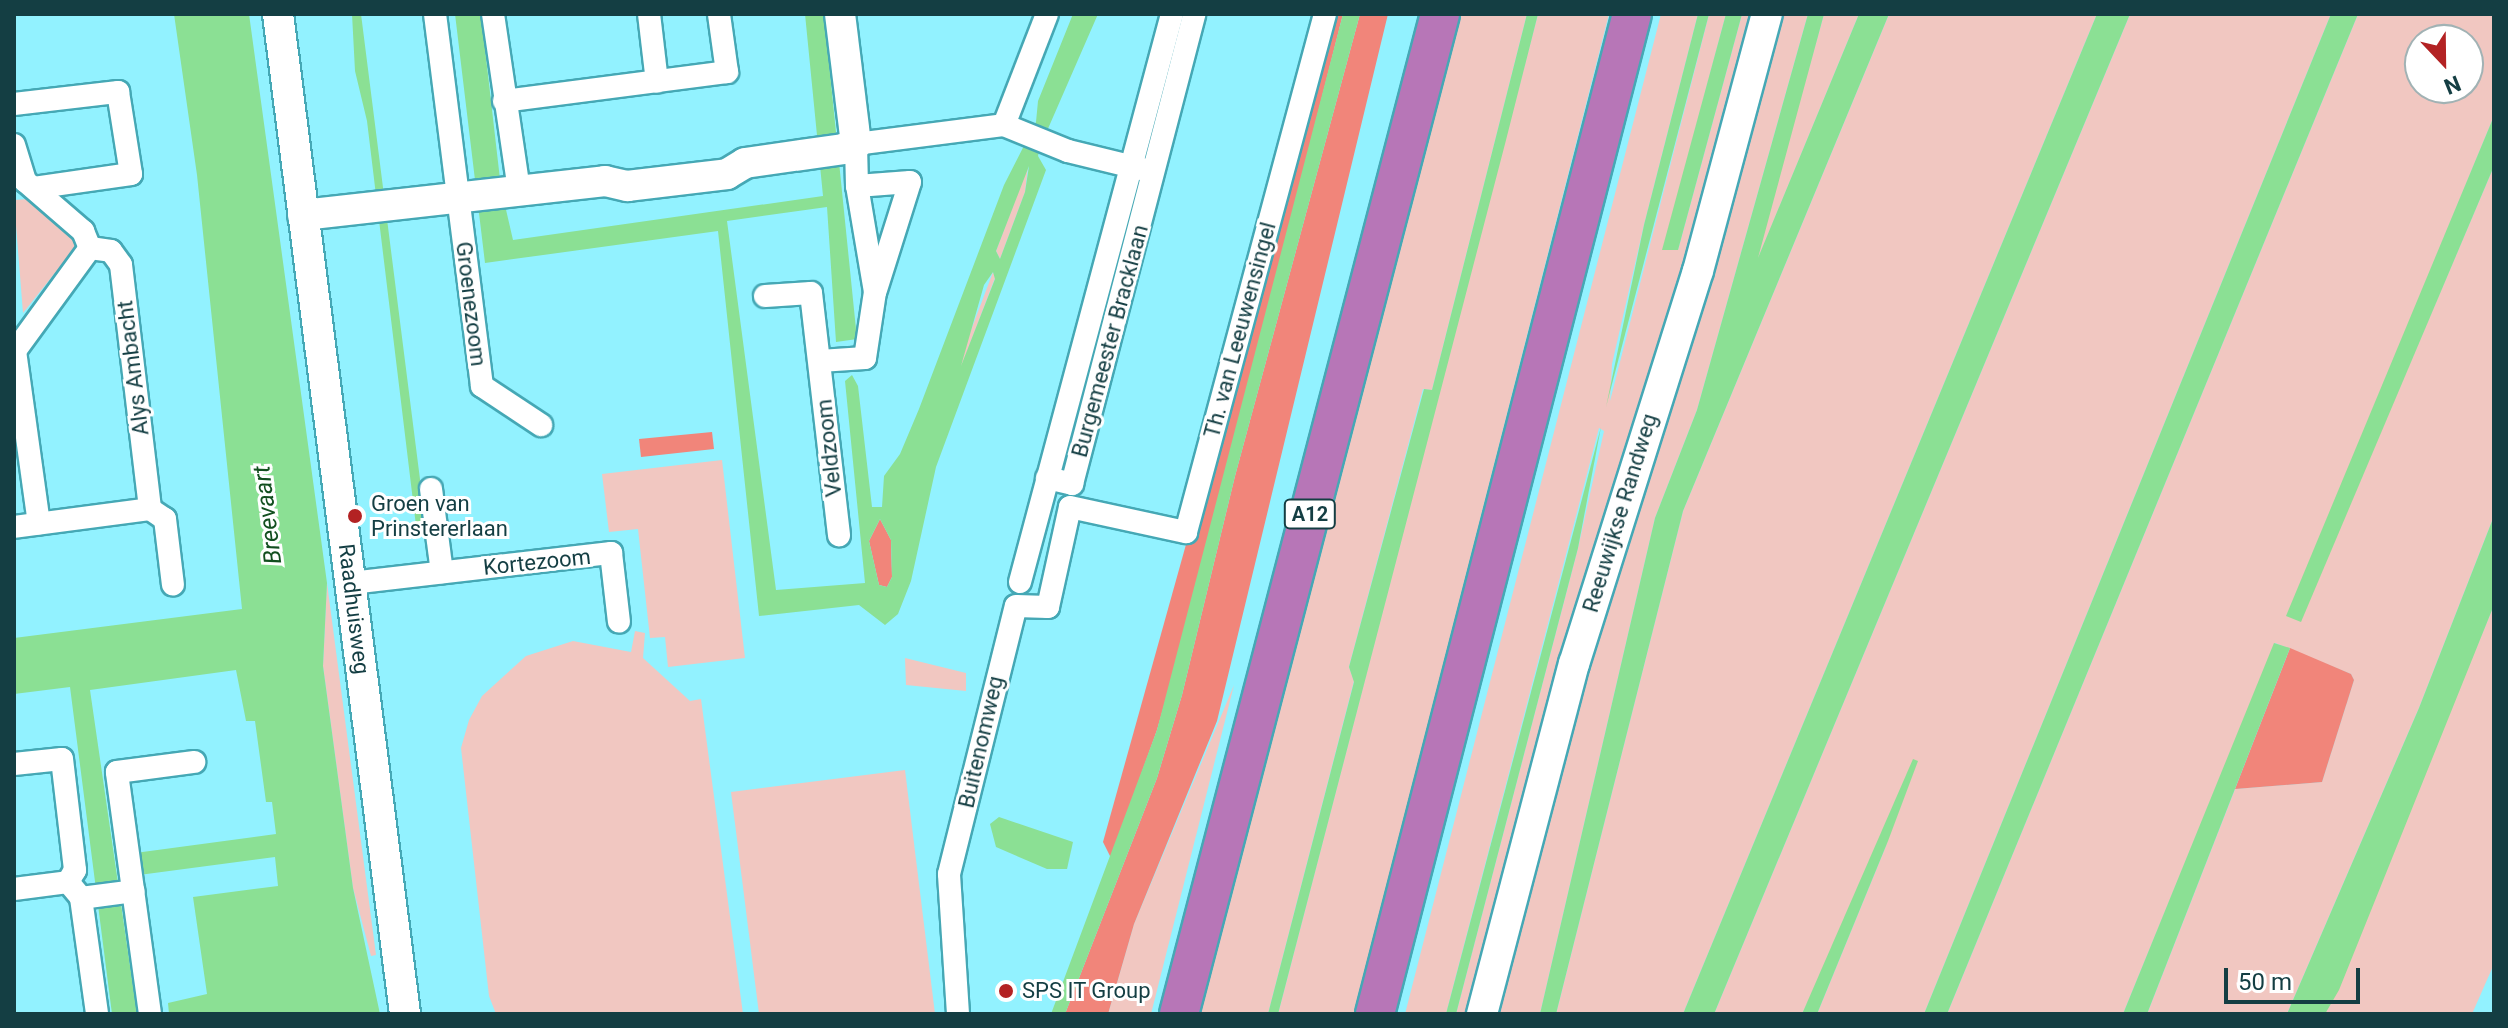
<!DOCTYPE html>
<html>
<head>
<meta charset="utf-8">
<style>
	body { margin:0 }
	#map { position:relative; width:2508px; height:1028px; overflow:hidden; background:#92f2ff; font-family:Roboto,sans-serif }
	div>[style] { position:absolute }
	.green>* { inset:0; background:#f1c7c1 }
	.forest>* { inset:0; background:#f1857a }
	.water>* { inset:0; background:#8be094 }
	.roads { filter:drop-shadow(2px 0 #45a8b5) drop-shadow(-2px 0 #45a8b5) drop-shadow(0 2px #45a8b5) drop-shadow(0 -2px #45a8b5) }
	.street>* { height:22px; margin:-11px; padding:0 11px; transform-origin:11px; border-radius:11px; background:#fff }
	.secondary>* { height:30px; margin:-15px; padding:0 15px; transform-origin:15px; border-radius:15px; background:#fff }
	.highway>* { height:38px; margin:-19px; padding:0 19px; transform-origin:19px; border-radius:19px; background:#b776b7 }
	.dots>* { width:22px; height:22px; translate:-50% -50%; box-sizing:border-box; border:4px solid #fff; border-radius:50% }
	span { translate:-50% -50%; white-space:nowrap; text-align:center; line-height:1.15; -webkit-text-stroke:6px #fff; paint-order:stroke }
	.shield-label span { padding:2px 6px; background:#fff; border:2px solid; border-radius:6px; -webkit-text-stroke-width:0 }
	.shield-label { font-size:20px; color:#143e43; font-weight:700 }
	.street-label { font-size:22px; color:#143e43 }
	.poi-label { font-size:22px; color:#143e43 }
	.left { translate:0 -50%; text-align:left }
	.water-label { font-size:24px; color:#124f1f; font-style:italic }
	.frame { position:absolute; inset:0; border:16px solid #143e43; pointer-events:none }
	.north { position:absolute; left:2404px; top:24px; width:80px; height:80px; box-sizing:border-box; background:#fff; border:2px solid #a1b2b4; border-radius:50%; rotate:158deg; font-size:22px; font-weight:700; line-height:32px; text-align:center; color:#143e43 }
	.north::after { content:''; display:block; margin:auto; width:28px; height:36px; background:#b32223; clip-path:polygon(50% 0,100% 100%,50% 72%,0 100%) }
	.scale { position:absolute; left:2224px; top:968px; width:136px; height:36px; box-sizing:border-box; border:4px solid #143e43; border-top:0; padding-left:10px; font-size:24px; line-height:28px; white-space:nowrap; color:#143e43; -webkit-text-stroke:6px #fff; paint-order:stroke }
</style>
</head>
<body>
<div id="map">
	<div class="green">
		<i style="clip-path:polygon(1457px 14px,1527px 14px,1432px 390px,1423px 389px,1349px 667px,1354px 681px,1268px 1014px,1194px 1014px)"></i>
		<i style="clip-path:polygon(1538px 14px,1609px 14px,1354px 1014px,1278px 1014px)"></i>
		<i style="clip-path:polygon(1661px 14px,1698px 14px,1644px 225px,1612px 364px,1610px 401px,1709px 14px,1726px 14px,1663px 250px,1678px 250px,1742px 14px,1756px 14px,1472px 1014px,1456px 1014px,1578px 548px,1604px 431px,1599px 428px,1446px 1014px,1405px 1014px)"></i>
		<i style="clip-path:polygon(1778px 14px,1808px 14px,1697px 410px,1655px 518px,1540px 1014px,1493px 1014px,1511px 933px)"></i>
		<i style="clip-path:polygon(1824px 14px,1859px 14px,1757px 261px,1757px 254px)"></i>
		<i style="clip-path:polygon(1889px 14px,2097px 14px,1683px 1014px,1556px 1014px,1683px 511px)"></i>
		<i style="clip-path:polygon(2130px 14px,2331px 14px,1924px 1014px,1817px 1014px,1888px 841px,1802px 1014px,1714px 1014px)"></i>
		<i style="clip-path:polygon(evenodd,2358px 14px,2494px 14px,2494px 116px,2373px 410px,2300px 622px,2494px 166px,2494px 516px,2419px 708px,2287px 1014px,2147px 1014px,2235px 789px,2322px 782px,2354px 680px,2351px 674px,2275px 643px,2123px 1014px,1947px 1014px,2358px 14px,2420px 40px,2468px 40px,2468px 88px,2420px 88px,2420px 40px)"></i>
		<i style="clip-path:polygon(1028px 166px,1025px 192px,1000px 259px,996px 251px)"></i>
		<i style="clip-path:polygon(28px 199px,79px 243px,23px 313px,14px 200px)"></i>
		<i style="clip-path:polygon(993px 272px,995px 278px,961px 367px,959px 362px)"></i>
		<i style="clip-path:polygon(722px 460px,745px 658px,668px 667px,665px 637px,650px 638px,638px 529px,609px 532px,602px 474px)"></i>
		<i style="clip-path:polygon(327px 583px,376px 955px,371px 956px,353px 888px,323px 666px)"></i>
		<i style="clip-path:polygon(2494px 605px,2494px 964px,2472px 1014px,2325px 1014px)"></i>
		<i style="clip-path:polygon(635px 631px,645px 633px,643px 658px,690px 701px,701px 699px,743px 1014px,496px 1014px,489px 996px,461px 748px,469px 720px,482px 696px,526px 656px,573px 641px,631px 652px)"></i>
		<i style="clip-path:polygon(905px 658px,966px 673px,966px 691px,906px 685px)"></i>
		<i style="clip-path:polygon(1234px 685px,1151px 1014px,1108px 1014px,1134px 924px)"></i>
		<i style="clip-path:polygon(905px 770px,935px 1014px,759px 1014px,731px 792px)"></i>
	</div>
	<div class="forest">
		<i style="clip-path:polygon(1334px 14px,1343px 14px,1195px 597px,1157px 730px,1111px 858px,1103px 842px)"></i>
		<i style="clip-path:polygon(1360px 14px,1388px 14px,1217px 721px,1134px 924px,1108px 1014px,1065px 1014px,1157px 778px,1182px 695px,1235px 476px)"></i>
		<i style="clip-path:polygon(712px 432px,714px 449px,641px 457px,639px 439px)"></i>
		<i style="clip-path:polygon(880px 519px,891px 540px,892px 577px,887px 587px,879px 585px,869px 541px)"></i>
		<i style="clip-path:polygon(2290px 648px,2351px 674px,2354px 680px,2322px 782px,2235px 789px)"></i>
	</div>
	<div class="water">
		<i style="clip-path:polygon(174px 14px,249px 14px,327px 583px,323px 666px,353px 888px,380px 1014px,169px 1014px,168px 1003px,207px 994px,193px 897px,278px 886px,275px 857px,139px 875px,135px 853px,276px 834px,272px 802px,266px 802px,255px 721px,246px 721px,236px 670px,90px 690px,137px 1014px,112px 1014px,70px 687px,14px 694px,14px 638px,242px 609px,197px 175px)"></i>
		<i style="clip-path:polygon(352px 14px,361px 14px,422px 495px,427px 532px,417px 534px,367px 121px,355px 71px)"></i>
		<i style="clip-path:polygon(evenodd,455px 14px,481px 14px,501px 188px,513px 240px,823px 196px,805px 14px,824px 14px,857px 339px,836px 342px,827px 207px,727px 221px,776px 590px,865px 583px,845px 381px,852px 375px,858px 386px,872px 507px,882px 507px,884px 476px,900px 454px,919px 409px,1004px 185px,1036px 122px,1038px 101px,1073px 14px,1098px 14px,1040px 147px,1038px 156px,1046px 170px,936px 467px,911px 581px,898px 614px,885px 625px,859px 605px,759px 616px,718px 231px,485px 263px,455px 14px,1029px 166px,1025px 192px,1000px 259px,996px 251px,1029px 166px,455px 14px,993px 272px,995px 279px,961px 366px,984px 285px,993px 272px,455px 14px,880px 519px,891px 540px,892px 577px,887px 587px,879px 585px,869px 541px,880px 519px)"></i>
		<i style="clip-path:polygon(1343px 14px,1360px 14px,1235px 476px,1182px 695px,1157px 778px,1065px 1014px,1051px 1014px,1157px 730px)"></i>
		<i style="clip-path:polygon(1527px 14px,1538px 14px,1505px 144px,1278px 1014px,1268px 1014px,1354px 682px,1349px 667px,1424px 389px,1432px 390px)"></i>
		<i style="clip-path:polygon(1698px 14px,1709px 14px,1606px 407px,1644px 225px)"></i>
		<i style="clip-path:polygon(1726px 14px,1742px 14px,1678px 250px,1662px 250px)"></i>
		<i style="clip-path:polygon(1808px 14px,1824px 14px,1758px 258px,1859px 14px,1889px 14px,1683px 511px,1556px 1014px,1540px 1014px,1655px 518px,1697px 410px)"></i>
		<i style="clip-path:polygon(2097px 14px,2130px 14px,1714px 1014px,1683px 1014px)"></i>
		<i style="clip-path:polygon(2331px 14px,2358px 14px,1947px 1014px,1924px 1014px)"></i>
		<i style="clip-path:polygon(2494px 116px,2494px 166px,2301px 622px,2286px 616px)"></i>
		<i style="clip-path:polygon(1601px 427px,1578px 548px,1456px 1014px,1446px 1014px)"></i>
		<i style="clip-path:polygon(2494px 516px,2494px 605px,2339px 990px,2325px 1014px,2287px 1014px,2419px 708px)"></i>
		<i style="clip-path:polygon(2274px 643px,2290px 648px,2147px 1014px,2123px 1014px)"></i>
		<i style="clip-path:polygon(1913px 759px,1918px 761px,1888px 841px,1817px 1014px,1802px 1014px)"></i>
		<i style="clip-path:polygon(999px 817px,1073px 842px,1067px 869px,1047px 869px,996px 847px,990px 824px)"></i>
	</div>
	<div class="roads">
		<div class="street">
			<i style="left:435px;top:14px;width:375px;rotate:82.8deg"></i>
			<i style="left:482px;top:386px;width:71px;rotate:33.5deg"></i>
			<i style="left:493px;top:14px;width:179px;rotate:81.6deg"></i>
			<i style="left:649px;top:14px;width:68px;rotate:83.3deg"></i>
			<i style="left:504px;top:101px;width:225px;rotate:-7.4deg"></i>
			<i style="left:727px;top:72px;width:59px;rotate:-97.9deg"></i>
			<i style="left:14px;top:104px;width:105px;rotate:-6.6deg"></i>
			<i style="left:118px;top:92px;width:83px;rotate:81deg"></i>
			<i style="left:131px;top:174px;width:98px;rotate:171.8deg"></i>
			<i style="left:1004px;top:125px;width:69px;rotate:22.1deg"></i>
			<i style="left:1068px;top:151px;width:80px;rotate:13.7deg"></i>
			<i style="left:1004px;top:125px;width:119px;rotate:-68.8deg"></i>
			<i style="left:14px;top:145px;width:38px;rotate:73deg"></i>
			<i style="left:25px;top:181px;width:77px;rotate:40.8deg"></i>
			<i style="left:83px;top:231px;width:18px;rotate:68deg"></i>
			<i style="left:90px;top:248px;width:127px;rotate:126.1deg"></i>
			<i style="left:15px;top:351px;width:174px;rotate:82.1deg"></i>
			<i style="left:857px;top:186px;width:53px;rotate:-4.3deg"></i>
			<i style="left:910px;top:182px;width:113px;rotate:107.5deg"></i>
			<i style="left:90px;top:248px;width:21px;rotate:8deg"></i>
			<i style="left:111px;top:251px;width:17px;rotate:54deg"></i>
			<i style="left:121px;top:265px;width:246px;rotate:83.2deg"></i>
			<i style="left:150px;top:509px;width:18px;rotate:34deg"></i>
			<i style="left:165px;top:519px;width:66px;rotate:83.1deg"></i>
			<i style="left:765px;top:296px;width:46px;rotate:-3.7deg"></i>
			<i style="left:811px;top:293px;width:244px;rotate:83.4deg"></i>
			<i style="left:820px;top:361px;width:45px;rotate:-3.8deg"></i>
			<i style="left:865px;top:358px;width:67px;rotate:-81.4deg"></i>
			<i style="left:875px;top:292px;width:108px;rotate:-99.6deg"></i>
			<i style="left:857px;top:186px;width:42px;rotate:-91.4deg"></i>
			<i style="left:856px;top:144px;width:149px;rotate:-7.3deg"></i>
			<i style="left:1047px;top:478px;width:26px;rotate:13deg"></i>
			<i style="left:1072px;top:484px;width:486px;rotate:-75.4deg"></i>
			<i style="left:431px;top:489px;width:84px;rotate:82.5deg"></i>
			<i style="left:14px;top:527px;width:137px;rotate:-7.5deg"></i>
			<i style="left:1020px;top:582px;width:588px;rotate:-75.02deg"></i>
			<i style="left:351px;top:583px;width:262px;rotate:-6.6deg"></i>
			<i style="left:611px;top:553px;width:69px;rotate:83.4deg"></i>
			<i style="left:14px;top:764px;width:48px;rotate:-5.9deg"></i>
			<i style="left:62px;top:759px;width:112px;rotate:83.3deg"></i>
			<i style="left:75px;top:870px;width:14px;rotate:120deg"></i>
			<i style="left:14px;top:889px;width:54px;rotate:-7.4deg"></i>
			<i style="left:68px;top:882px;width:16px;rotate:50deg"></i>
			<i style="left:81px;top:898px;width:117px;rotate:82.1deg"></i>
			<i style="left:81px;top:898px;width:53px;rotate:-7.5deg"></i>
			<i style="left:150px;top:1014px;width:244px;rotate:-97.8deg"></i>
			<i style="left:117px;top:772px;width:78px;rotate:-7.4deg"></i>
			<i style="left:958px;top:1014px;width:140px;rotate:-93.7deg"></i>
			<i style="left:949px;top:874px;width:276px;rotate:-76deg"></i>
			<i style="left:1016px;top:606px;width:32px;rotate:2deg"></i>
			<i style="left:1048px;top:607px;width:102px;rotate:-77.6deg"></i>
			<i style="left:1070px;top:507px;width:119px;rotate:12.2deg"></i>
			<i style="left:1186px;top:532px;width:536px;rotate:-74.98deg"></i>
		</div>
		<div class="secondary">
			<i style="left:278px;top:14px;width:1008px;rotate:82.76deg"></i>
			<i style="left:303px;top:215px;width:304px;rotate:-6.4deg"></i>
			<i style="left:605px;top:181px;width:23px;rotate:13deg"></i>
			<i style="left:627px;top:186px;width:101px;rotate:-6.8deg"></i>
			<i style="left:727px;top:174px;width:21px;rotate:-31deg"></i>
			<i style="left:745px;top:163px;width:99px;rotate:-8.1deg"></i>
			<i style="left:843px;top:149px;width:14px;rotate:-21deg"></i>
			<i style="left:856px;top:144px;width:131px;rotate:-97deg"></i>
			<i style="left:1482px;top:1014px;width:362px;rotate:-75.3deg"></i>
			<i style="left:1574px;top:664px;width:412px;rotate:-72.5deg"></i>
			<i style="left:1698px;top:271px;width:266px;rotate:-75deg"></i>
		</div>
		<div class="highway">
			<i style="left:1179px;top:1014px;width:1033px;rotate:-75.37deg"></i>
			<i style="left:1375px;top:1014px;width:1032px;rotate:-75.59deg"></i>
		</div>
	</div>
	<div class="dots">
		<i style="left:355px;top:516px;background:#b32223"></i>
		<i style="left:1006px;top:991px;background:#b32223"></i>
	</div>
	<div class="shield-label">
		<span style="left:1310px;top:514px">A12</span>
	</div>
	<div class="street-label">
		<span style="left:471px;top:304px;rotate:83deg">Groenezoom</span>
		<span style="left:1240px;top:330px;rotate:-75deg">Th. van Leeuwensingel</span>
		<span style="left:1110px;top:341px;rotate:-75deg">Burgemeester Bracklaan</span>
		<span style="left:133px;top:368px;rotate:-97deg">Alys Ambacht</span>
		<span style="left:829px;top:448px;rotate:-96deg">Veldzoom</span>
		<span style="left:1620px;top:513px;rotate:-73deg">Reeuwijkse Randweg</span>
		<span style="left:537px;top:562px;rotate:-6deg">Kortezoom</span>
		<span style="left:354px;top:609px;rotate:83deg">Raadhuisweg</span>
		<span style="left:981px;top:742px;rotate:-77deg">Buitenomweg</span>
	</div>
	<div class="poi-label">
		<span class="left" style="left:371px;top:516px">Groen van<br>Prinstererlaan</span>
		<span class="left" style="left:1022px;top:991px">SPS IT Group</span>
	</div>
	<div class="water-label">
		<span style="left:268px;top:515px;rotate:-97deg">Breevaart</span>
	</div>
	<div class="frame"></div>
	<div class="north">N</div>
	<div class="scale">50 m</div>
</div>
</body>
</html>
